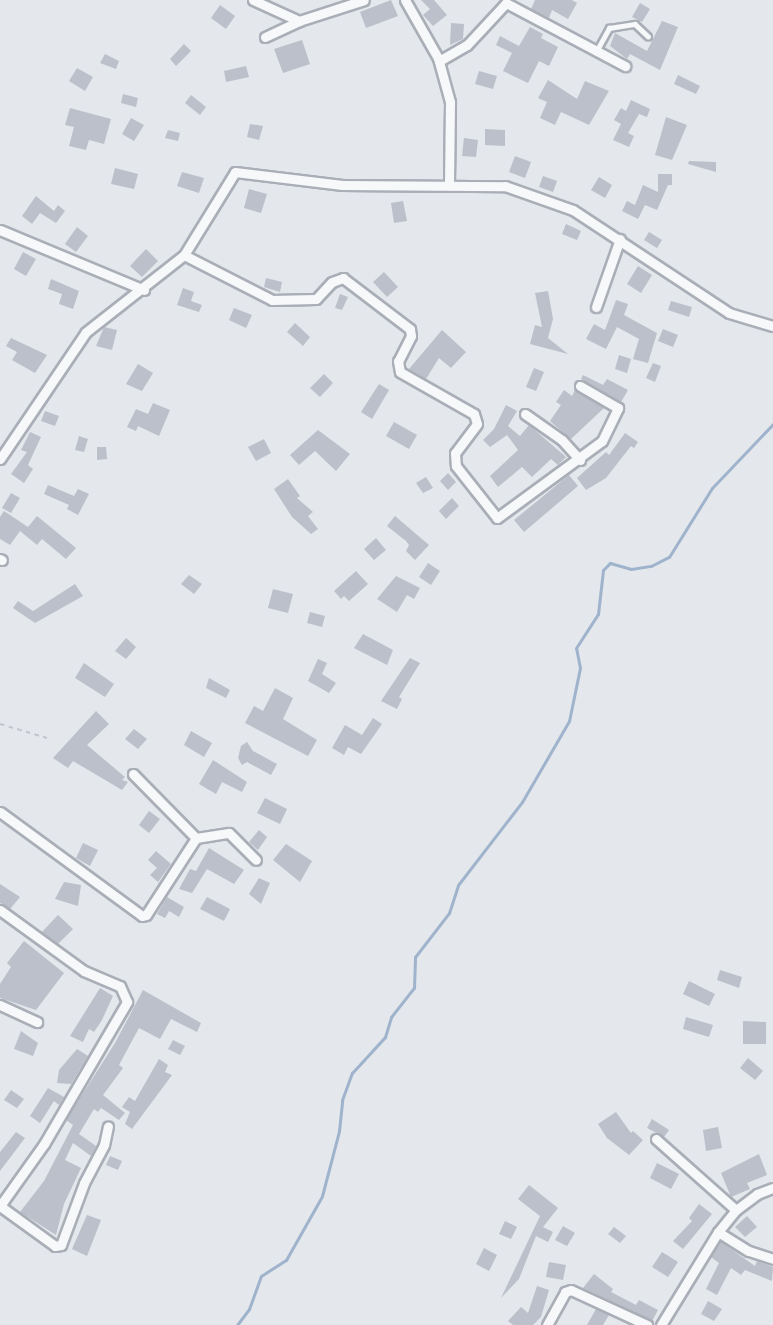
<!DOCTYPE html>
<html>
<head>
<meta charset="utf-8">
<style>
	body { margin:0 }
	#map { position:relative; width:773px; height:1325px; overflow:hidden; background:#e4e7ec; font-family:"DejaVu Sans",sans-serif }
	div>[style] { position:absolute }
	.stream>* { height:3px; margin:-1.5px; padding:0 1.5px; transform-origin:1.5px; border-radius:1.5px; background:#9fb4cc }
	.building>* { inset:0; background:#bbc0ca }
	.path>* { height:2px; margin-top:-1px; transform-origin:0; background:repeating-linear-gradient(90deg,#c2c5cb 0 4.5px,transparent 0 9px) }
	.roads { filter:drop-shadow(2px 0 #a9aeb7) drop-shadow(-2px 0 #a9aeb7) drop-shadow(0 2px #a9aeb7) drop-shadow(0 -2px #a9aeb7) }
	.lane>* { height:4.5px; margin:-2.25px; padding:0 2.25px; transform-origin:2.25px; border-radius:2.25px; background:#f7f8fa }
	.street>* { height:9px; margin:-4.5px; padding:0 4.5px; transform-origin:4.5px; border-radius:4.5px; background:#f7f8fa }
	span { translate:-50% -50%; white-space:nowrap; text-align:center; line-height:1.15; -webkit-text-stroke:6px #f4f6f9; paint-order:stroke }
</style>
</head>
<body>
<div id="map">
	<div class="stream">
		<i style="left:237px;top:1325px;width:20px;rotate:-53deg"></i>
		<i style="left:249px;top:1309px;width:35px;rotate:-70deg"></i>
		<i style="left:261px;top:1276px;width:30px;rotate:-33deg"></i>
		<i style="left:286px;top:1260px;width:73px;rotate:-60.6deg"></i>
		<i style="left:322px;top:1196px;width:67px;rotate:-75.3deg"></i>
		<i style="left:339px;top:1131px;width:31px;rotate:-84deg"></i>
		<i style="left:342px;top:1100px;width:29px;rotate:-70deg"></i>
		<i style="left:352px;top:1073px;width:49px;rotate:-47.5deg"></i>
		<i style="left:385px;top:1037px;width:21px;rotate:-73deg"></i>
		<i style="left:391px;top:1017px;width:37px;rotate:-52deg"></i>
		<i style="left:414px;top:988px;width:31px;rotate:-88deg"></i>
		<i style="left:415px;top:957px;width:56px;rotate:-52.3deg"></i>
		<i style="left:449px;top:913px;width:29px;rotate:-72deg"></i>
		<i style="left:458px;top:885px;width:105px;rotate:-52.4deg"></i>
		<i style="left:522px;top:802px;width:94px;rotate:-59.9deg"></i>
		<i style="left:569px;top:721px;width:54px;rotate:-78.3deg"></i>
		<i style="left:580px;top:668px;width:20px;rotate:-101deg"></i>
		<i style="left:576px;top:648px;width:40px;rotate:-57.1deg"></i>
		<i style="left:598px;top:614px;width:44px;rotate:-83.5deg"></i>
		<i style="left:603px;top:570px;width:10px;rotate:-45deg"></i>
		<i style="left:610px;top:563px;width:22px;rotate:16deg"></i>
		<i style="left:631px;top:569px;width:20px;rotate:-9deg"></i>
		<i style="left:651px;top:566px;width:20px;rotate:-27deg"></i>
		<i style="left:669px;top:557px;width:81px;rotate:-58.1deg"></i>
		<i style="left:712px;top:488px;width:88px;rotate:-46.4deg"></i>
	</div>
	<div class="building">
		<i style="clip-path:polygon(391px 0,398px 16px,366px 28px,360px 12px)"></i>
		<i style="clip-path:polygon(421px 0,434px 0,447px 15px,433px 26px,423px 15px,430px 9px)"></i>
		<i style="clip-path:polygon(535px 0,572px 0,577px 3px,568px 19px,552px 10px,549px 18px,531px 9px)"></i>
		<i style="clip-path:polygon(640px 3px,650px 9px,642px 22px,632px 17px)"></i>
		<i style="clip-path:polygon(220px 5px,235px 16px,226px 29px,211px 18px)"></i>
		<i style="clip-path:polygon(662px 21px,678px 27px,660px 70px,630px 54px,627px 59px,610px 46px,615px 33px,647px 51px)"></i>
		<i style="clip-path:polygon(451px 23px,464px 24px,463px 39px,450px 45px)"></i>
		<i style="clip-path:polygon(530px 27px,543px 34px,541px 38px,558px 47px,549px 66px,539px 61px,528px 83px,503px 71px,512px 53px,496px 45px,500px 36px,519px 46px)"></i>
		<i style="clip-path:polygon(302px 40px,310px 64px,283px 73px,274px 49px)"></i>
		<i style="clip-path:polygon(184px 44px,191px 51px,176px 66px,170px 59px)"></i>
		<i style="clip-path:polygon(105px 54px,119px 61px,116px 69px,100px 63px)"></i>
		<i style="clip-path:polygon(246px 66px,249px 77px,226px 82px,224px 71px)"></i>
		<i style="clip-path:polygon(77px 68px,93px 77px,85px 91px,69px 81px)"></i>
		<i style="clip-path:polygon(479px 71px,497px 76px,493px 89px,475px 84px)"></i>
		<i style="clip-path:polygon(678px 75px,700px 86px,696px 94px,674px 84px)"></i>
		<i style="clip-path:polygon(548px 80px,577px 99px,585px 81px,609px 91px,589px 125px,561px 112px,555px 125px,540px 118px,547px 102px,538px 98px)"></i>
		<i style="clip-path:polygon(123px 94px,138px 98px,136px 107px,121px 103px)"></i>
		<i style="clip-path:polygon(191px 95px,206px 107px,200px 115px,185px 103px)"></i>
		<i style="clip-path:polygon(631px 100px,650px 109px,647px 117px,639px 114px,628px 133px,634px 136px,629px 147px,613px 140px,621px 124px,614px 120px,621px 108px,626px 111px)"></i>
		<i style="clip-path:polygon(70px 108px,111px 119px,104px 144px,89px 140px,86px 150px,69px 146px,74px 127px,65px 125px)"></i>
		<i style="clip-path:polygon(666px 117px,687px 125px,672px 160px,655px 155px)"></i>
		<i style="clip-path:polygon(131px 118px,144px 125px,134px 141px,122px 134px)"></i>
		<i style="clip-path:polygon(250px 124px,263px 126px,259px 140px,247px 137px)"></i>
		<i style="clip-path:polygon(485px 129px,505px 130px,505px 146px,485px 145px)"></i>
		<i style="clip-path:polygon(168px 130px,180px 133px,178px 141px,165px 138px)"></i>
		<i style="clip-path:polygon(464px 138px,478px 140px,476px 157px,462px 156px)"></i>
		<i style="clip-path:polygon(515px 156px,531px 162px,525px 178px,509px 172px)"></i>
		<i style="clip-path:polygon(689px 161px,716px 162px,716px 172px,688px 164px)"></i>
		<i style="clip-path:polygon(115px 168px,138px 174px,134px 189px,111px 184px)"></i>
		<i style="clip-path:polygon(182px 172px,204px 178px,199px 193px,177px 186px)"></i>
		<i style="clip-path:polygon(658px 174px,672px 174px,672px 185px,668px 185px,657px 210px,645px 205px,638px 219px,622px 211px,627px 201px,635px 205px,643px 185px,658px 192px)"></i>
		<i style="clip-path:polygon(543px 176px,557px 181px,553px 192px,539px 187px)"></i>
		<i style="clip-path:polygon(599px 177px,612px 185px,605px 198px,591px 190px)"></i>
		<i style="clip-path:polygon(249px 189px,267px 194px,261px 213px,244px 208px)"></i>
		<i style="clip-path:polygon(36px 196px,54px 211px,58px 205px,65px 211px,56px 223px,40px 213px,32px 224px,22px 216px)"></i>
		<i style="clip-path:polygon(403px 201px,407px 221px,394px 223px,391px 203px)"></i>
		<i style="clip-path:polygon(566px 224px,581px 231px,577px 240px,562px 234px)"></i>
		<i style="clip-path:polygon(77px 227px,88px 236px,76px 252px,65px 244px)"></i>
		<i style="clip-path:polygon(649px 232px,662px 240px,657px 248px,644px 240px)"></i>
		<i style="clip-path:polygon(146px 249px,158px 261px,142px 277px,130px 266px)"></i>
		<i style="clip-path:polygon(23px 252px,36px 259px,26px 276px,14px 269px)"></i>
		<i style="clip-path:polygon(638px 266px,652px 275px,641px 293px,627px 284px)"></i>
		<i style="clip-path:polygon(384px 272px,398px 287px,387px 297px,373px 282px)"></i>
		<i style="clip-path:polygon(266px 278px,282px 282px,280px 292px,264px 287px)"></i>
		<i style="clip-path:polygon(51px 279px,79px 291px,73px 309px,59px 304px,62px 294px,48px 289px)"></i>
		<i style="clip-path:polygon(183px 288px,194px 292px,191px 301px,202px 305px,199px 312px,177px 305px)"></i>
		<i style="clip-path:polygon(548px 291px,553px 319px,548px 338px,568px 354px,530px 344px,535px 325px,542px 327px,535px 293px)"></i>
		<i style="clip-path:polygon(340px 294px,348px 297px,342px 310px,335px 308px)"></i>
		<i style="clip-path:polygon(616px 300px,628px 304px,624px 315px,657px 333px,648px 363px,633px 359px,639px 339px,617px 327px,606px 349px,586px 339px,594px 324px,605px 330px)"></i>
		<i style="clip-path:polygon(671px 301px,692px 307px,689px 317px,668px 310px)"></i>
		<i style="clip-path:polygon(234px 308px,252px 315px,246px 328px,229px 320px)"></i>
		<i style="clip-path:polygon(295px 323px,310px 337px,303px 346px,287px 332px)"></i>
		<i style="clip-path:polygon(104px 327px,117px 330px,112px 350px,96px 346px)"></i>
		<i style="clip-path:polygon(663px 329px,678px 335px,673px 347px,658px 341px)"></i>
		<i style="clip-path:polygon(442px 330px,466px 352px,451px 368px,439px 358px,426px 379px,409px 369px)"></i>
		<i style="clip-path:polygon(11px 338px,47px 355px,35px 373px,12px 360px,17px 352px,6px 346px)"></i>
		<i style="clip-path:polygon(619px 355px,631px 359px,627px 373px,615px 369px)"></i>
		<i style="clip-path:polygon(653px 363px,661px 366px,655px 382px,646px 378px)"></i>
		<i style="clip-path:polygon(138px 364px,153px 373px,142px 391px,126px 384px)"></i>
		<i style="clip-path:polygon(534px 368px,544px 372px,536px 391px,526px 387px)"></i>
		<i style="clip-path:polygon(324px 374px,333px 383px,320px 397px,310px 388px)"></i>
		<i style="clip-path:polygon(583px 375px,603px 385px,607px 379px,628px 390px,621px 402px,581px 379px)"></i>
		<i style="clip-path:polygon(379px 384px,389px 390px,372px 419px,361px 412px)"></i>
		<i style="clip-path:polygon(564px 390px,572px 396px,575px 390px,604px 408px,571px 439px,550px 421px,561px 405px,556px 402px)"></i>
		<i style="clip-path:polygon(153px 403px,170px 410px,159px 436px,138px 426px,136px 431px,127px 427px,136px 409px,148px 414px)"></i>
		<i style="clip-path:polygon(506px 405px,517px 411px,508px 426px,520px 436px,529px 425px,566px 457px,558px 465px,551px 459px,532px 477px,522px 467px,498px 487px,490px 476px,518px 450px,507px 435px,490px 447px,483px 440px,494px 429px)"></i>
		<i style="clip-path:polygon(45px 411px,59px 416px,55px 426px,41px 421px)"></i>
		<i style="clip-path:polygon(394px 422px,417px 435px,409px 449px,386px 436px)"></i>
		<i style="clip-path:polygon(318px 430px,350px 454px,336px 471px,315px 451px,299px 465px,290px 455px)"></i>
		<i style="clip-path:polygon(30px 432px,41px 437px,28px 465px,33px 469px,24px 483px,11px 474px,27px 452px,21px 450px)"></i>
		<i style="clip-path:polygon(625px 433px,638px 442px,634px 448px,631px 446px,606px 478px,586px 490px,577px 478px,606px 452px,609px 455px)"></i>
		<i style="clip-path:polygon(79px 436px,88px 439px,84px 452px,75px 450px)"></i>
		<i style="clip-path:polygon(264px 439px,271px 453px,256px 461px,248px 447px)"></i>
		<i style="clip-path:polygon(97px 447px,106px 447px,107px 459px,97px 460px)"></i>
		<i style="clip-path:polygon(448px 473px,456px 482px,448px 490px,440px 481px)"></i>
		<i style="clip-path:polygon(569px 475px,578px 486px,524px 532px,514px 520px)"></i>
		<i style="clip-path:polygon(426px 477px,433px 488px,423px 493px,416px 483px)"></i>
		<i style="clip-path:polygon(288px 479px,300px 496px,297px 498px,313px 512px,308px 516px,318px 529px,311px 534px,292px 517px,274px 489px)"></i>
		<i style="clip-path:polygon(48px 485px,74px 496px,78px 489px,89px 494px,78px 515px,67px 509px,69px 505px,44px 494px)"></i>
		<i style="clip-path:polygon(11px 493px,20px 498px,11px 513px,2px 508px)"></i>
		<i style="clip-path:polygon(452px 498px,459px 506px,446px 519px,439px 511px)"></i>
		<i style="clip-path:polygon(4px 511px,28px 527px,37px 516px,76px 548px,66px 559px,42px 539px,37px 545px,20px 531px,10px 545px,0 539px,0 517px)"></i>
		<i style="clip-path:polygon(395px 516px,429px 545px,415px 560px,406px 551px,409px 545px,406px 541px,387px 526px)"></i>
		<i style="clip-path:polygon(376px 538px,386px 550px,374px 560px,364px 549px)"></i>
		<i style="clip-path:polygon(428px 563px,440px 571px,431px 585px,419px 577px)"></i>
		<i style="clip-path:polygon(356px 571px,368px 584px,349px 601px,344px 596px,341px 599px,334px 591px)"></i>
		<i style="clip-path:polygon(189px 575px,202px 584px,194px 594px,181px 584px)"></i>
		<i style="clip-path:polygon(396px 576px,420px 588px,414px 599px,407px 595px,397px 612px,377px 599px)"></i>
		<i style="clip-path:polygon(75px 584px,83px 596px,35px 623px,13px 608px,18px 601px,33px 611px)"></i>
		<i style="clip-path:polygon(273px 589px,293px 594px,288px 613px,268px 608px)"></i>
		<i style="clip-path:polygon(310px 612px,325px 616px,322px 627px,307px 623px)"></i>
		<i style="clip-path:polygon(363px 634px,393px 650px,387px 665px,354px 648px)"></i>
		<i style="clip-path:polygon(126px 638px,136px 647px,126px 659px,115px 651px)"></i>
		<i style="clip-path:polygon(410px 658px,420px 663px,399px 697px,402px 699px,397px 709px,381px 701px)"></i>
		<i style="clip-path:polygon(318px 659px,327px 663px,322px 674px,336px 683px,329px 693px,308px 681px)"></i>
		<i style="clip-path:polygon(84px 663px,114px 684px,105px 697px,75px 678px)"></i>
		<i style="clip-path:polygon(209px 678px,230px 690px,226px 698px,206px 688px)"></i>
		<i style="clip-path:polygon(275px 688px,293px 698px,283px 719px,317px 740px,308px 756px,245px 723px,254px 706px,263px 711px)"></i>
		<i style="clip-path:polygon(96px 711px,109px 724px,87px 745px,125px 777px,122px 780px,128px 782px,122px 790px,73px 761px,68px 768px,53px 758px)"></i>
		<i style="clip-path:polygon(373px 718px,382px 724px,361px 754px,348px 747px,344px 755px,332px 748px,345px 725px,362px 735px)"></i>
		<i style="clip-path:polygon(134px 729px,147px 739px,138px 749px,125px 739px)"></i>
		<i style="clip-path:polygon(191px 731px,212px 743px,204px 757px,184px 745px)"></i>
		<i style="clip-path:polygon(247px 742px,253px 751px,277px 764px,271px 775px,247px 762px,242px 765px,238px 758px,241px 746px)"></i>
		<i style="clip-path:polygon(213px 760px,247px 782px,242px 792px,222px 782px,216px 794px,199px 784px)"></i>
		<i style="clip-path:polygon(265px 798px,287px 809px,280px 824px,257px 813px)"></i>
		<i style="clip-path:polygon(149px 811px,160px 819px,149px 833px,139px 825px)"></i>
		<i style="clip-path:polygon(259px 830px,267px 837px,258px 850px,249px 842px)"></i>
		<i style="clip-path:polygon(83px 843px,98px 850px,90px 866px,76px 858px)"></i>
		<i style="clip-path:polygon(286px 844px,312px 861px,300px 882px,273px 860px)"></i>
		<i style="clip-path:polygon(209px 848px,244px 870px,234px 884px,207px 869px,192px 893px,179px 889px,190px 869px,196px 871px)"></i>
		<i style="clip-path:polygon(156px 851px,171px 864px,158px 882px,150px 875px,157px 868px,148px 860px)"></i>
		<i style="clip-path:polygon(259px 878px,270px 883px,261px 904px,249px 894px)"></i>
		<i style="clip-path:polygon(64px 882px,81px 885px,78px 906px,55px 899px)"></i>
		<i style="clip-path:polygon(0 884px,20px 897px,10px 909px,0 903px)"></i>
		<i style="clip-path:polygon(167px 897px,184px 907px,179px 917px,169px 911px,165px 918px,157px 914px)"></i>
		<i style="clip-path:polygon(207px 897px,230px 909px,224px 921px,200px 909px)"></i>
		<i style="clip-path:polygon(58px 915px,73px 929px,58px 944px,42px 932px)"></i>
		<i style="clip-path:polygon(24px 941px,64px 973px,36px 1010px,0 998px,0 984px,11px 967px,7px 963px)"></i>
		<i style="clip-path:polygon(720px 970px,742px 977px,739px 988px,717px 980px)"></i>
		<i style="clip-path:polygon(689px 981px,715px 994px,709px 1006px,683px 994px)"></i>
		<i style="clip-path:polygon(100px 988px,113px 996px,102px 1020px,94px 1032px,89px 1029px,83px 1042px,70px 1036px)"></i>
		<i style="clip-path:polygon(143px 990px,201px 1023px,197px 1032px,171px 1019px,160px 1039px,139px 1028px,119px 1065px,123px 1068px,103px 1095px,125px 1113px,119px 1120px,101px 1108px,98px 1112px,94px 1109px,79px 1134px,96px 1146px,91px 1156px,73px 1143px,65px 1160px,81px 1168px,64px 1204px,56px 1235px,20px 1212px,44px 1181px,73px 1125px,66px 1120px,115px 1043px)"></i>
		<i style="clip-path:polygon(686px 1017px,713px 1025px,709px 1037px,683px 1029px)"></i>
		<i style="clip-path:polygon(743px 1021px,766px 1022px,766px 1044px,743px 1044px)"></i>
		<i style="clip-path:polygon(21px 1031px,38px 1043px,33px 1056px,14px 1049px)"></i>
		<i style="clip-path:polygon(173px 1040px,185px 1046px,180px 1055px,168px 1049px)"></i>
		<i style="clip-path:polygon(77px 1049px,88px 1056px,71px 1084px,57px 1083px,59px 1070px)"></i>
		<i style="clip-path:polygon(748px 1058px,763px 1071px,755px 1080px,740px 1068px)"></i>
		<i style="clip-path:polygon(159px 1059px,168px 1065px,165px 1072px,172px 1075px,132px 1129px,125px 1124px,130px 1112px,122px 1107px,129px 1097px,135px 1101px)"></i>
		<i style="clip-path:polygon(48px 1088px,64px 1097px,59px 1105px,54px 1101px,40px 1123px,30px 1116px)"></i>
		<i style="clip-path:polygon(11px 1090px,24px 1099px,17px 1108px,4px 1100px)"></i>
		<i style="clip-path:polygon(616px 1112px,631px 1133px,633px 1131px,643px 1140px,629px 1155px,607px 1138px,598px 1124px)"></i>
		<i style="clip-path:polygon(652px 1119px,669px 1130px,664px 1137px,647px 1128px)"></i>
		<i style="clip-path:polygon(718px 1127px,722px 1148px,706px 1151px,703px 1130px)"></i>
		<i style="clip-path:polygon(16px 1132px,25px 1138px,0 1171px,0 1152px)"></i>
		<i style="clip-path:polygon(759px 1154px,767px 1175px,747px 1183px,750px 1189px,731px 1197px,721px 1173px)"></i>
		<i style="clip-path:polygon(110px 1156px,122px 1161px,118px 1170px,106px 1165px)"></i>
		<i style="clip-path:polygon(657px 1163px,679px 1174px,671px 1189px,650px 1178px)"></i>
		<i style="clip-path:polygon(529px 1185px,558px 1208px,543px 1227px,553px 1232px,548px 1242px,536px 1236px,519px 1279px,501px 1298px,540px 1216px,518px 1199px)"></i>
		<i style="clip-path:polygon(699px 1204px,712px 1214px,683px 1249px,673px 1241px,692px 1221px,689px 1218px)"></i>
		<i style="clip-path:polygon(87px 1215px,101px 1220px,87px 1256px,72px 1249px)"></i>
		<i style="clip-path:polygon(747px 1216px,757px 1227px,745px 1237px,735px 1227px)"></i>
		<i style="clip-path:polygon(505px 1221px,517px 1227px,511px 1239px,499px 1234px)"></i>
		<i style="clip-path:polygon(563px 1226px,575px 1233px,567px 1246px,555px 1240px)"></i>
		<i style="clip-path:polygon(614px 1227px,626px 1236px,620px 1243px,608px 1234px)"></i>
		<i style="clip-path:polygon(721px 1242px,755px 1266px,757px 1261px,773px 1267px,772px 1281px,745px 1270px,741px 1275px,731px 1268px,717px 1295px,706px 1289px,719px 1263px,711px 1257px)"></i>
		<i style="clip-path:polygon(484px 1248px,497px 1255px,489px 1271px,476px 1264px)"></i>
		<i style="clip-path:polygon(662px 1252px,678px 1262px,668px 1277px,652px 1267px)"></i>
		<i style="clip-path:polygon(549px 1262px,566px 1265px,563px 1280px,546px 1277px)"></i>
		<i style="clip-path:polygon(594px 1274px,613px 1289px,611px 1292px,636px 1305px,639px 1300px,658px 1310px,652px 1321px,583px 1288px)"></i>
		<i style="clip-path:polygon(537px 1286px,549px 1290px,541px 1317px,533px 1325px,513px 1325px,508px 1321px,521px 1307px,528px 1313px)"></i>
		<i style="clip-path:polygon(708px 1301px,722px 1309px,714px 1321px,701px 1314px)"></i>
		<i style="clip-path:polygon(596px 1309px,609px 1315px,603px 1325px,587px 1325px)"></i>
	</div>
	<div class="path">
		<i style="left:0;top:724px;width:49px;rotate:16.6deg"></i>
	</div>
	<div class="roads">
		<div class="lane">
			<i style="left:597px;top:50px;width:25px;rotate:-61deg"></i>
			<i style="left:609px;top:28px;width:26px;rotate:-9deg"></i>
			<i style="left:635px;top:24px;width:18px;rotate:43deg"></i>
		</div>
		<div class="street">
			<i style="left:253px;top:0;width:51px;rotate:24.5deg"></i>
			<i style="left:299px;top:21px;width:68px;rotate:-17.9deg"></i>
			<i style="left:405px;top:0;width:67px;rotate:60.4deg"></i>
			<i style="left:438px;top:58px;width:46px;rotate:74.7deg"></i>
			<i style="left:450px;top:102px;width:83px;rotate:90.7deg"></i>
			<i style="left:265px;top:37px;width:38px;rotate:-25deg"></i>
			<i style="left:439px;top:61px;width:32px;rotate:-30deg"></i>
			<i style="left:467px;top:45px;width:57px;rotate:-47.1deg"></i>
			<i style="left:506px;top:3px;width:135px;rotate:27.9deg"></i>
			<i style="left:0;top:230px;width:156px;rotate:22.6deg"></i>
			<i style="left:184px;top:255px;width:99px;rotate:27.1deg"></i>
			<i style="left:272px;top:300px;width:44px;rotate:-1.3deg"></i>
			<i style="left:316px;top:299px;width:23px;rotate:-47deg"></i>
			<i style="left:332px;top:282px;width:12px;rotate:-20deg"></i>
			<i style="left:343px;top:278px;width:84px;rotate:37.3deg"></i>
			<i style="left:410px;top:329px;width:7px;rotate:82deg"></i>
			<i style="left:411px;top:336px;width:28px;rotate:117deg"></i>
			<i style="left:398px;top:361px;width:11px;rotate:80deg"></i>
			<i style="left:400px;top:372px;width:85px;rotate:29.6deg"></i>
			<i style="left:474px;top:414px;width:10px;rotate:73deg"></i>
			<i style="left:477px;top:424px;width:36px;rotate:127deg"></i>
			<i style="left:455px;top:453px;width:13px;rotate:86deg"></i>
			<i style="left:456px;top:466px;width:66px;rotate:51.7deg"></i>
			<i style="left:497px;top:518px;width:130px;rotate:-36.3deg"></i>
			<i style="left:602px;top:441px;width:37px;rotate:-64deg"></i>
			<i style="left:618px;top:408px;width:44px;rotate:-149.9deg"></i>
			<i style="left:596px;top:307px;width:72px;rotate:-70.6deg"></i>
			<i style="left:525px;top:414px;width:45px;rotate:35.1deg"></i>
			<i style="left:562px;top:440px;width:27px;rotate:48deg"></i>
			<i style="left:0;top:459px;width:153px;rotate:-55.9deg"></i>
			<i style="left:86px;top:332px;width:125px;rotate:-38.2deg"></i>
			<i style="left:184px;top:255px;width:97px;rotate:-58.4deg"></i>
			<i style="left:235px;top:172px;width:108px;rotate:6.9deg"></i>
			<i style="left:342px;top:185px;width:163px;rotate:0.4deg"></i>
			<i style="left:505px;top:186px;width:72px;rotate:19.4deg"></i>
			<i style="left:573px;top:210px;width:187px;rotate:33.4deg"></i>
			<i style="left:729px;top:313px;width:46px;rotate:16.5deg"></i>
			<i style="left:0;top:559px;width:2px;rotate:27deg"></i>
			<i style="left:133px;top:774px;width:90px;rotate:45.5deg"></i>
			<i style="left:0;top:812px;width:176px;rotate:36.2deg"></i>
			<i style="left:142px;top:916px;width:4px;rotate:-14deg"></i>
			<i style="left:146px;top:915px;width:92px;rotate:-57deg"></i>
			<i style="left:196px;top:838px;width:33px;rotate:-9deg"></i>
			<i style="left:229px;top:833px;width:38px;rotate:45deg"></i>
			<i style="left:0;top:910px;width:104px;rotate:36deg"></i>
			<i style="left:84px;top:971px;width:39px;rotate:23deg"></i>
			<i style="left:120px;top:986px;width:17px;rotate:66deg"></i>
			<i style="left:127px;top:1002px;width:164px;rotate:120.3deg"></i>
			<i style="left:44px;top:1144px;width:76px;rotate:125.4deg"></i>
			<i style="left:0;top:1005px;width:41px;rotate:24.7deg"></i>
			<i style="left:656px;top:1139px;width:107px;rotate:41.6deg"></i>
			<i style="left:0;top:1206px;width:68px;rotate:36deg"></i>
			<i style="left:55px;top:1246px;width:6px;rotate:-9deg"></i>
			<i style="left:61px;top:1245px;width:66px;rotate:-69.6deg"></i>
			<i style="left:84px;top:1183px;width:43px;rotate:-62.2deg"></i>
			<i style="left:104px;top:1145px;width:19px;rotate:-78deg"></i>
			<i style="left:718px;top:1232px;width:36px;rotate:32deg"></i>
			<i style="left:749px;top:1251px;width:25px;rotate:18deg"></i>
			<i style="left:547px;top:1325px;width:38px;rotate:-61deg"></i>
			<i style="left:565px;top:1292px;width:6px;rotate:-18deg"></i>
			<i style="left:571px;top:1290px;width:84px;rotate:24.7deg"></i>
			<i style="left:661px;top:1325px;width:109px;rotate:-58.5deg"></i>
			<i style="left:718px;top:1232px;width:28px;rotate:-51deg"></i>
			<i style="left:736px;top:1210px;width:26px;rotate:-37deg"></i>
			<i style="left:757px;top:1194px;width:17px;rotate:-21deg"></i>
		</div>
	</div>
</div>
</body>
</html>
